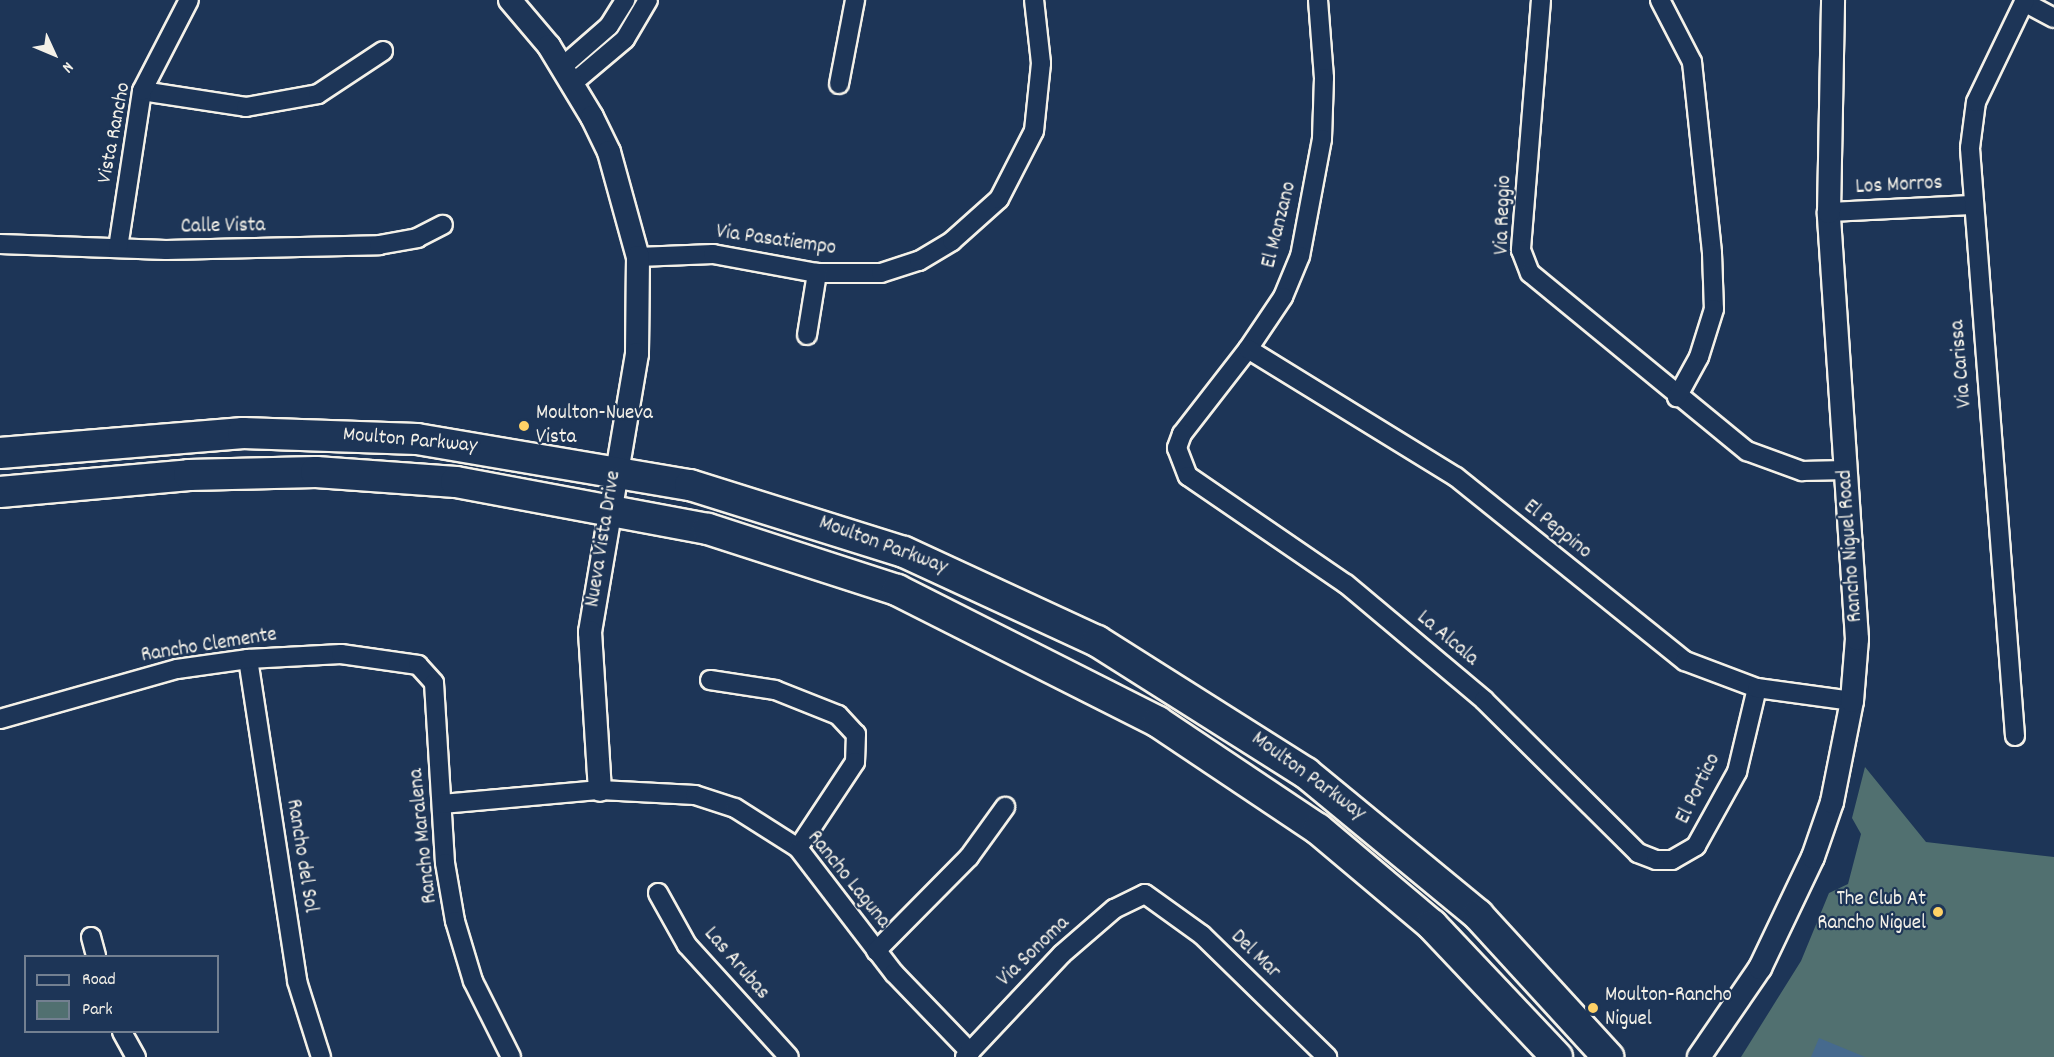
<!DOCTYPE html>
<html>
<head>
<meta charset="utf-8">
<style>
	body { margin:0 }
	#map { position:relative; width:2054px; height:1057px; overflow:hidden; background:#1d3557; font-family:Dekko,sans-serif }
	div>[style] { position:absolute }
	.green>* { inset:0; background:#517070 }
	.water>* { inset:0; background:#466a8e }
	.roads { filter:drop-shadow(2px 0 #f4f1e8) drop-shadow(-2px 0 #f4f1e8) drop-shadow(0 2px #f4f1e8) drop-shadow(0 -2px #f4f1e8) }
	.minor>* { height:18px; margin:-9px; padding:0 9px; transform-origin:9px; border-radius:9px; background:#1d3557 }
	.tertiary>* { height:22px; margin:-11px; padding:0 11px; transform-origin:11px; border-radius:11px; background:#1d3557 }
	.primary>* { height:30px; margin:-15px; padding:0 15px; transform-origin:15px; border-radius:15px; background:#1d3557 }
	.dots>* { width:16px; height:16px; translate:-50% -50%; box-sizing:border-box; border:3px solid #1d3557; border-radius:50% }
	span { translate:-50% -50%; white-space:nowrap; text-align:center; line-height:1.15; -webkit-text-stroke:4.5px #1d3557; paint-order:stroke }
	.street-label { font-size:21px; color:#f4f1e8 }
	.poi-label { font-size:21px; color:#f4f1e8 }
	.left { translate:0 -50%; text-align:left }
	.right { translate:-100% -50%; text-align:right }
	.legend { position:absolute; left:24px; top:955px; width:195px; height:78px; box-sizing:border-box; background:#1d3557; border:2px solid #738091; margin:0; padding:8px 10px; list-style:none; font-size:18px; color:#f4f1e8 }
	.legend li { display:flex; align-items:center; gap:12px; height:30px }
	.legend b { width:30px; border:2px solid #738091 }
	.north { position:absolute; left:24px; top:24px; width:60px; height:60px; -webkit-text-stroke:4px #1d3557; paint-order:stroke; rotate:134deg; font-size:16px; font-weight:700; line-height:24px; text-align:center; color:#f4f1e8 }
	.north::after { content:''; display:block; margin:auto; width:21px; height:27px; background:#f4f1e8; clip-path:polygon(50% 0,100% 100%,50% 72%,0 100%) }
</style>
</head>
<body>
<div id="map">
	<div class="green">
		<i style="clip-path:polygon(1865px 767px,1926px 842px,2054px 857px,2054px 1057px,1741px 1057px,1801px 961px,1829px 893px,1848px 884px,1861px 834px,1852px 818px)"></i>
	</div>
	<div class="water">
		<i style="clip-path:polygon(1819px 1038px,1865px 1057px,1811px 1057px)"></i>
	</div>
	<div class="roads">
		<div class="minor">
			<i style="left:1318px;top:0;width:78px;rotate:85.6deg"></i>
			<i style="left:1324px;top:78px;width:61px;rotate:91.9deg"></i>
			<i style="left:1322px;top:139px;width:119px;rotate:100.6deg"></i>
			<i style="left:1300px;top:256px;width:44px;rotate:112.5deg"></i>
			<i style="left:1283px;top:297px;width:63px;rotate:123.9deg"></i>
			<i style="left:1248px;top:349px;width:108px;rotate:127.8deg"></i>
			<i style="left:1182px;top:434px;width:15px;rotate:110deg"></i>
			<i style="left:1177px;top:448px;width:30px;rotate:69deg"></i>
			<i style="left:1188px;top:476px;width:191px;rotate:34.4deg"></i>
			<i style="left:1346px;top:584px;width:180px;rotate:40deg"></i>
			<i style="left:1484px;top:700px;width:217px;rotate:44.8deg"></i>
			<i style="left:1638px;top:853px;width:19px;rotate:21deg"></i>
			<i style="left:1656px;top:860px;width:16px"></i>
			<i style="left:1672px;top:860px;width:28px;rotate:-30deg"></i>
			<i style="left:1696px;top:846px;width:85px;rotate:-61deg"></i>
			<i style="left:1737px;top:772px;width:86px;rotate:-76.6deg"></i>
			<i style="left:1541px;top:0;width:251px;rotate:94.6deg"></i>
			<i style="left:1521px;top:250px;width:25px;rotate:69deg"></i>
			<i style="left:1530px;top:273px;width:281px;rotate:39.4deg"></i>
			<i style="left:1747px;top:451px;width:59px;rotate:20deg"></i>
			<i style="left:1802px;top:471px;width:44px;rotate:-1.3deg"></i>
			<i style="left:1660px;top:0;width:70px;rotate:62.7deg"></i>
			<i style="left:1692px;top:62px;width:192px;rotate:84deg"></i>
			<i style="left:1712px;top:253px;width:56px;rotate:88deg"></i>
			<i style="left:1714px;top:309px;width:50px;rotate:107.4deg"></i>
			<i style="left:1699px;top:357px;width:46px;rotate:118.8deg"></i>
			<i style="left:2024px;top:2px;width:34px;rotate:28deg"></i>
			<i style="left:562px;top:67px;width:62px;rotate:-41.1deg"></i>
			<i style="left:609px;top:26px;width:31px;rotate:-58deg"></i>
			<i style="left:573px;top:83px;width:68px;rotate:-40.2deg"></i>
			<i style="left:625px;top:39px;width:45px;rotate:-59.5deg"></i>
			<i style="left:839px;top:84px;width:86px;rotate:-79.2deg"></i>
			<i style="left:142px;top:91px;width:105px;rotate:8.7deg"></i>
			<i style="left:246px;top:107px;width:73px;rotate:-10.2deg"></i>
			<i style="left:318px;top:94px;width:78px;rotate:-33.5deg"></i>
			<i style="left:1829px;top:212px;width:143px;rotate:-2.8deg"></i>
			<i style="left:0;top:244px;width:166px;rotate:2.1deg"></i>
			<i style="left:166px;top:250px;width:213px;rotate:-1.3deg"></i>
			<i style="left:379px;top:245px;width:39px;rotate:-10deg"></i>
			<i style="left:417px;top:238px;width:29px;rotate:-27deg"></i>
			<i style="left:118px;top:248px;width:159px;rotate:-81.3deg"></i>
			<i style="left:142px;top:91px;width:102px;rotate:-62.7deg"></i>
			<i style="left:638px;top:257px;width:75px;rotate:-2.3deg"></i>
			<i style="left:713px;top:254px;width:106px;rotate:10.4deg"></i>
			<i style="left:817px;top:273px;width:64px"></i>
			<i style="left:881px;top:273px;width:40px;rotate:-18deg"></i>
			<i style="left:919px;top:261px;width:39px;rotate:-31deg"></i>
			<i style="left:952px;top:241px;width:63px;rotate:-41.8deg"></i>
			<i style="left:999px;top:199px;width:76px;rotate:-62.8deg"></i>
			<i style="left:1034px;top:131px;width:68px;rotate:-84.1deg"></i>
			<i style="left:1041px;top:63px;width:63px;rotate:-96.3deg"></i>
			<i style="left:807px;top:335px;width:63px;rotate:-80.8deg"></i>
			<i style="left:1248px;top:349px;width:244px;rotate:31.6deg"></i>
			<i style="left:1456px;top:477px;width:294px;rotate:38.8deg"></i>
			<i style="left:1685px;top:661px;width:77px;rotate:20.6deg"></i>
			<i style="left:1757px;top:688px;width:96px;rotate:7.8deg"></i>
			<i style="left:248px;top:659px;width:326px;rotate:81.3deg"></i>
			<i style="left:297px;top:981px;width:80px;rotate:72.5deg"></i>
			<i style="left:710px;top:680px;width:66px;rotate:8.7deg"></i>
			<i style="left:775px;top:690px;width:68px;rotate:21.6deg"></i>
			<i style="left:838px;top:715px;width:26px;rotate:47deg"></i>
			<i style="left:856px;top:734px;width:28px;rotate:92deg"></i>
			<i style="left:855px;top:762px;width:103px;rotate:123.5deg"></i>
			<i style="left:0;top:719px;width:184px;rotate:-15.8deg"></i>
			<i style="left:177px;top:669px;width:72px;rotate:-8deg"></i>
			<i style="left:248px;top:659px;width:93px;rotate:-3.1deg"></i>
			<i style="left:341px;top:654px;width:78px;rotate:8.1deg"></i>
			<i style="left:418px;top:665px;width:24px;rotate:48deg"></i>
			<i style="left:434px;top:683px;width:180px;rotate:86.5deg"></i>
			<i style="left:445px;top:863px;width:59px;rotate:80.2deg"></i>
			<i style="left:455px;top:921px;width:63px;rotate:73.3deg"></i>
			<i style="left:473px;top:981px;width:85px;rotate:63.4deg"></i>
			<i style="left:2015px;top:736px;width:590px;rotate:-94.38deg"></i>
			<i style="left:1970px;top:148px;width:46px;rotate:-82.6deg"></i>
			<i style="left:1976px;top:102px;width:113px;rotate:-64.3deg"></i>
			<i style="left:442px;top:804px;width:159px;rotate:-5.1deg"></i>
			<i style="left:600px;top:790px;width:95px;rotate:3deg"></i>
			<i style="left:695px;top:795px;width:42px;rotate:18deg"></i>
			<i style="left:735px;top:808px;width:75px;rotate:32.4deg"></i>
			<i style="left:798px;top:848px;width:158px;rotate:52.5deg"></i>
			<i style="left:894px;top:973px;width:110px;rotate:46.1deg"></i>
			<i style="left:658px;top:893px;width:60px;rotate:60.9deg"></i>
			<i style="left:687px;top:945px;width:151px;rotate:47.7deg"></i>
			<i style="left:91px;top:937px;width:20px;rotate:75deg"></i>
			<i style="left:876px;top:951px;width:132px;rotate:-45.3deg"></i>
			<i style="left:969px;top:857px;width:62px;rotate:-54.2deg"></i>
			<i style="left:122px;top:1032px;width:29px;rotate:61deg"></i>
			<i style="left:965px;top:1057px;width:141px;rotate:-46.7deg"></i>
			<i style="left:1062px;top:954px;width:69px;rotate:-40.9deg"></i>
			<i style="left:1114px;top:909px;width:34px;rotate:-26deg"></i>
			<i style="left:1145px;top:894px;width:70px;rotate:35.7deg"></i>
			<i style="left:1202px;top:935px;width:175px;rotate:44.3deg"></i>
		</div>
		<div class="tertiary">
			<i style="left:510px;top:0;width:60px;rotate:49.7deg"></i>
			<i style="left:549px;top:46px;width:83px;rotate:58.8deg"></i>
			<i style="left:592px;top:117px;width:39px;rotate:64deg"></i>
			<i style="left:609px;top:152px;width:109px;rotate:74.6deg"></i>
			<i style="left:638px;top:257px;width:97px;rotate:90.6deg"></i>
			<i style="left:637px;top:354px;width:282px;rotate:99.6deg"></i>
			<i style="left:590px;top:632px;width:158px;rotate:86.4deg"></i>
			<i style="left:1699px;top:1057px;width:108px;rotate:-55.6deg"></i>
			<i style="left:1760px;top:968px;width:123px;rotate:-64.5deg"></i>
			<i style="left:1813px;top:857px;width:58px;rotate:-70.9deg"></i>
			<i style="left:1832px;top:802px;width:103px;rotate:-78.8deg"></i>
			<i style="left:1852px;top:701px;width:62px;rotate:-85.4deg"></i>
			<i style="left:1857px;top:639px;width:428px;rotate:-93.8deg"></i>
			<i style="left:1829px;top:212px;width:212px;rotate:-88.9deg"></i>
		</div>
		<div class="primary">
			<i style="left:0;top:453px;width:244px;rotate:-4.7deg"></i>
			<i style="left:243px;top:433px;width:174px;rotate:2deg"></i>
			<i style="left:417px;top:439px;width:277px;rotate:9.6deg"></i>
			<i style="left:690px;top:485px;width:224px;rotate:17.4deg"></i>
			<i style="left:904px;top:552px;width:213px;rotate:24.8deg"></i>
			<i style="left:1097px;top:641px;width:247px;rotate:32.3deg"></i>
			<i style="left:1306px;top:773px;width:223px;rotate:39.5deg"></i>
			<i style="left:1478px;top:915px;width:193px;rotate:47.5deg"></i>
			<i style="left:0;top:492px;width:190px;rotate:-5.1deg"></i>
			<i style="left:189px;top:475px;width:127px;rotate:-1.4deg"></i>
			<i style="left:316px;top:472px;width:140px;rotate:4.1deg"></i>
			<i style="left:456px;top:482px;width:256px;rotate:10.6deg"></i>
			<i style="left:708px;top:529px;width:199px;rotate:17.9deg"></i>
			<i style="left:897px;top:590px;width:292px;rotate:26.8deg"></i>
			<i style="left:1158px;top:722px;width:192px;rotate:33.8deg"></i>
			<i style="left:1318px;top:829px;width:149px;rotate:40.1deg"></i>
			<i style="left:1432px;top:925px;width:182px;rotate:46.6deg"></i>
		</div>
	</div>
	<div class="dots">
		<i style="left:524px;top:426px;background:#ffd166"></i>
		<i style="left:1938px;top:912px;background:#ffd166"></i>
		<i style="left:1593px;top:1008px;background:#ffd166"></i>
	</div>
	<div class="street-label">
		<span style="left:115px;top:133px;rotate:-79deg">Vista Rancho</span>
		<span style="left:1899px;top:186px;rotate:-3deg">Los Morros</span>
		<span style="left:1504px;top:215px;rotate:-88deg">Via Reggio</span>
		<span style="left:1280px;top:225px;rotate:-76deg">El Manzano</span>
		<span style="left:223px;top:227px;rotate:-1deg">Calle Vista</span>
		<span style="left:776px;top:241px;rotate:8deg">Via Pasatiempo</span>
		<span style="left:1962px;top:364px;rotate:-95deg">Via Carissa</span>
		<span style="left:410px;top:441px;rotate:5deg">Moulton Parkway</span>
		<span style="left:1557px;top:530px;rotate:39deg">El Peppino</span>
		<span style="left:604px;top:539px;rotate:-81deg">Nueva Vista Drive</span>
		<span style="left:883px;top:546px;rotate:20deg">Moulton Parkway</span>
		<span style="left:1851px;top:546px;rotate:-94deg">Rancho Niguel Road</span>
		<span style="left:1447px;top:639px;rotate:40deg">La Alcala</span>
		<span style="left:209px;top:646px;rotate:-9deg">Rancho Clemente</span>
		<span style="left:1308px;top:777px;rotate:36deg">Moulton Parkway</span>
		<span style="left:1699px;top:789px;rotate:-64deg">El Portico</span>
		<span style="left:424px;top:836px;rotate:-96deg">Rancho Maralena</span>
		<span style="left:301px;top:856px;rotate:81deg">Rancho del Sol</span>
		<span style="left:848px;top:880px;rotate:51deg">Rancho Laguna</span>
		<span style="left:1034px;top:952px;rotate:-44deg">Via Sonoma</span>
		<span style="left:1255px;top:955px;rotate:44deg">Del Mar</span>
		<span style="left:736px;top:964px;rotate:49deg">Las Arubas</span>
	</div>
	<div class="poi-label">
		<span class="left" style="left:536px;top:426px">Moulton-Nueva<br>Vista</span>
		<span class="right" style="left:1926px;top:912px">The Club At<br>Rancho Niguel</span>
		<span class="left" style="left:1605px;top:1008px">Moulton-Rancho<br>Niguel</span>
	</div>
	<ul class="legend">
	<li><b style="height:8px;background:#1d3557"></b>Road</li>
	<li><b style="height:16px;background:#517070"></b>Park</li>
	</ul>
	<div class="north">N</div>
</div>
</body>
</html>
